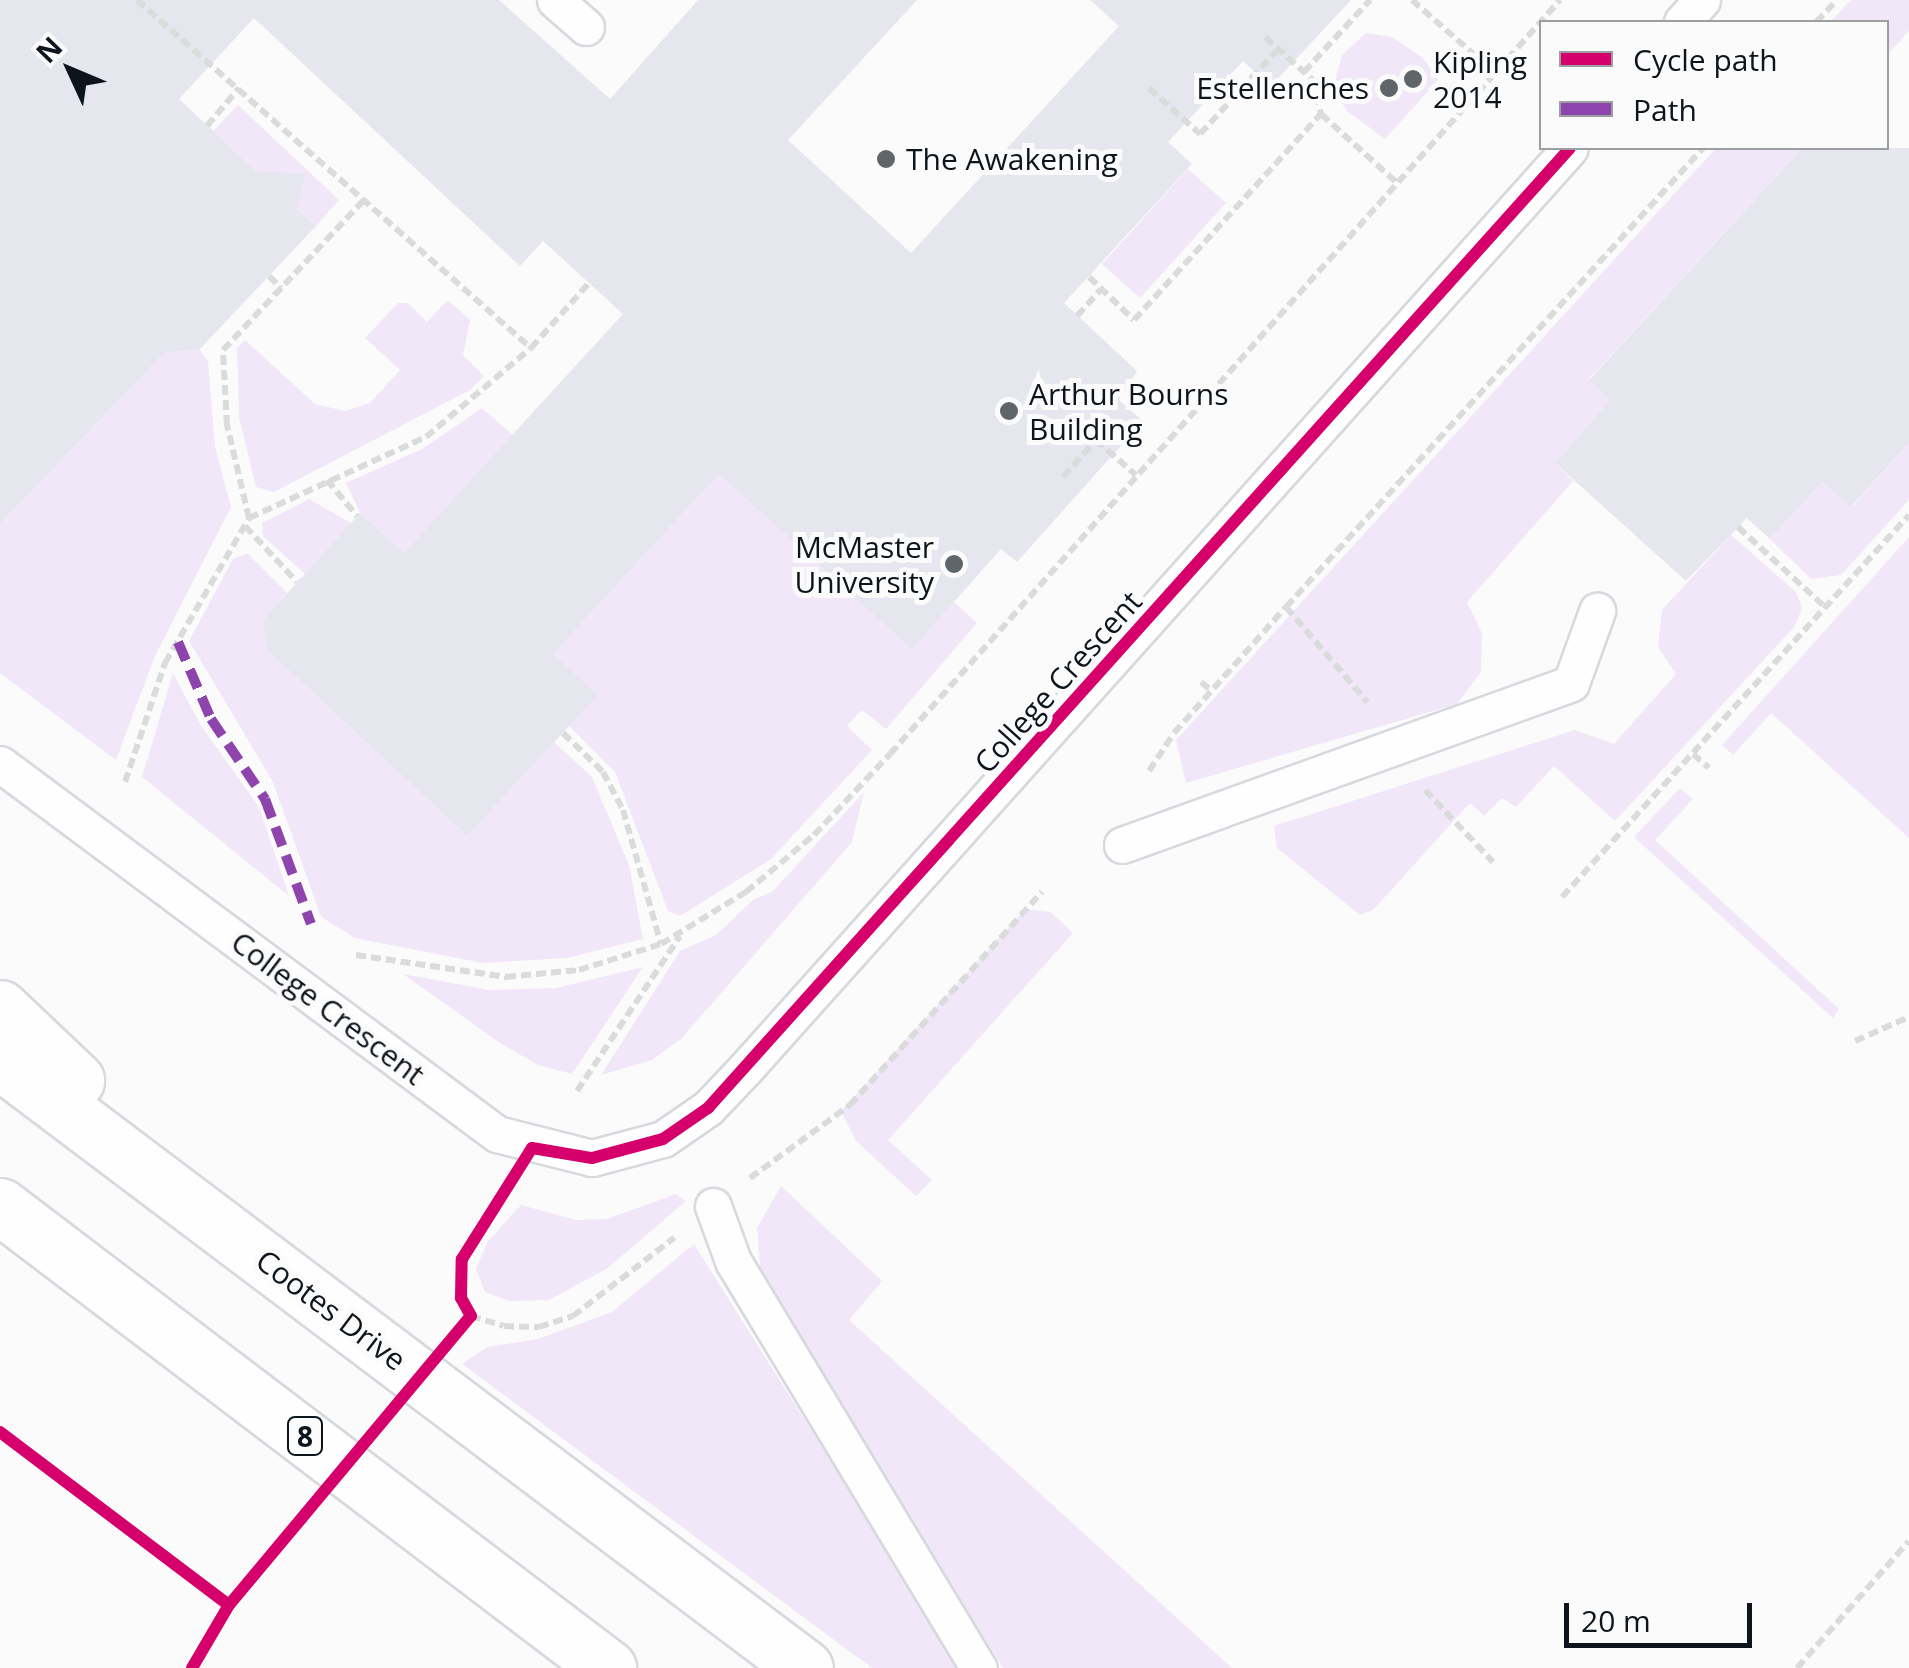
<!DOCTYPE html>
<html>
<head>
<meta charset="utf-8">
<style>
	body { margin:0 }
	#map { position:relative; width:1909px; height:1668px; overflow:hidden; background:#fbfbfb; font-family:"Open Sans",sans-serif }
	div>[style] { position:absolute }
	.green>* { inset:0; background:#f1e7f9 }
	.building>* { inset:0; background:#e6e6ef }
	.path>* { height:6px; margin-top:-3px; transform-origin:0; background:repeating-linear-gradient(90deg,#dadbdb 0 10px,transparent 0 15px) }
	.roads { filter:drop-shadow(2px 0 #d6d9de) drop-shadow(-2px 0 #d6d9de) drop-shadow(0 2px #d6d9de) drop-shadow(0 -2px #d6d9de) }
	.service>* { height:35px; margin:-17.5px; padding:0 17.5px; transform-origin:17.5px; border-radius:17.5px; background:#fefefe }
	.primary>* { height:55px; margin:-27.5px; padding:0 27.5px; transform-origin:27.5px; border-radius:27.5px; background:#fefefe }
	.quiet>* { height:10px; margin-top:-5px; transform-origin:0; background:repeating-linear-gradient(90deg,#8e44ad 0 20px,transparent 0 30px) }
	.cycleway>* { height:12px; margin:-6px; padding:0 6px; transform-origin:6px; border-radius:6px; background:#d6006c }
	.dots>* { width:28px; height:28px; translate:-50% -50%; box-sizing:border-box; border:5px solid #fbfbfb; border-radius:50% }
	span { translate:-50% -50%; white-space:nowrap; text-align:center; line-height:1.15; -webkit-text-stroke:10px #fbfbfb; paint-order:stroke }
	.shield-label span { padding:2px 8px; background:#fbfbfb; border:2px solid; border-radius:8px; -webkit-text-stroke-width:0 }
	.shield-label { font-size:28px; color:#0d141b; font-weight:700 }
	.poi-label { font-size:30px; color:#0d141b }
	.left { translate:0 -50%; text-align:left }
	.right { translate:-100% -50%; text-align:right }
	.street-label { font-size:30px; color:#0d141b }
	.legend { position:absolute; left:1539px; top:20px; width:350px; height:130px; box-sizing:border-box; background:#fbfbfb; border:2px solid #9c9fa1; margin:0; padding:12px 18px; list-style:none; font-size:30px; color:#0d141b }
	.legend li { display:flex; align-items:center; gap:20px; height:50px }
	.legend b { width:50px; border:2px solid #9c9fa1 }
	.north { position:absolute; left:20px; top:20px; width:100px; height:100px; -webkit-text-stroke:8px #fbfbfb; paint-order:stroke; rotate:314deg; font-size:28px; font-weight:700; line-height:40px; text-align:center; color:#0d141b }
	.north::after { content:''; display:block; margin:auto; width:35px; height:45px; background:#0d141b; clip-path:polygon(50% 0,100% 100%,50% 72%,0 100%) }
	.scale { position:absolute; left:1564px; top:1603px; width:188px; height:45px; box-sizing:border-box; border:5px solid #0d141b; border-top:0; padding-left:12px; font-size:30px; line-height:35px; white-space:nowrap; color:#0d141b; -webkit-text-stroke:8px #fbfbfb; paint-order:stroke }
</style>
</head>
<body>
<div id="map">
	<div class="green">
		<i style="clip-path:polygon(1851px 0,1909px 0,1909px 31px,1887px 55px,1886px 22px,1830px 22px)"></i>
		<i style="clip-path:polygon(1366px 33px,1392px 37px,1423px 58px,1438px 80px,1385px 139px,1347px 111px,1333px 89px,1342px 55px)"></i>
		<i style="clip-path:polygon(238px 105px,339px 200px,316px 226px,213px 131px)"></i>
		<i style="clip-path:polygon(1716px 148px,1802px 148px,1589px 379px,1610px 400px,1555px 463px,1573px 481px,1467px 602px,1482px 633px,1481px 672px,1457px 704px,1186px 783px,1176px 740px)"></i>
		<i style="clip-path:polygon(1188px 169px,1226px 203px,1140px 298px,1102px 264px)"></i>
		<i style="clip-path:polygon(448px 300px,470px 320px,463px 355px,484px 376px,470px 390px,274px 492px,256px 487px,239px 417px,237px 348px,245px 340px,315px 404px,345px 411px,370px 403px,400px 370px,365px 338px,398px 303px,408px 303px,427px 322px)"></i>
		<i style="clip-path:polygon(858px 323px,875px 423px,780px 529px,912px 648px,954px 602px,977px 623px,886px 729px,862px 710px,847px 726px,872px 750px,771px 859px,680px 916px,668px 911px,615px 772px,569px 726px,597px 695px,553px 654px)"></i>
		<i style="clip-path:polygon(199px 349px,208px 361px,215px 447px,231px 507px,155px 656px,116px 760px,0 673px,0 524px,166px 351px)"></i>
		<i style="clip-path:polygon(482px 408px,513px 435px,404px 553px,360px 513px,346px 483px,422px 449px)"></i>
		<i style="clip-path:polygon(1909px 443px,1909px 500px,1841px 575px,1811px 579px,1770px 539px,1822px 482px,1852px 507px)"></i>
		<i style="clip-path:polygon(309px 499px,351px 523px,305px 574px,263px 536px,262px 523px)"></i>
		<i style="clip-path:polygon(1731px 535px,1796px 592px,1802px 608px,1795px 626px,1615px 821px,1554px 766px,1516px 807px,1502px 798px,1484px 816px,1470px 803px,1373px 910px,1360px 915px,1277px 848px,1274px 826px,1575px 730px,1614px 744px,1676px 674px,1658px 647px,1662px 610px)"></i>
		<i style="clip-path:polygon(1909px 537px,1909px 838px,1771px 713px,1733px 755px,1722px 745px)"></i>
		<i style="clip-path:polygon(247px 553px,287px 593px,262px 621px,267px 650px,467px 836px,554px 742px,592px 777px,629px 865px,643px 939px,567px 958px,483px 963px,355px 938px,321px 917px,273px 782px,189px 641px,233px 559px)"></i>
		<i style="clip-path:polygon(173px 673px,200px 724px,259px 807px,289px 896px,142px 777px)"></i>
		<i style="clip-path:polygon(1680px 788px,1693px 799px,1655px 840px,1839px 1009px,1833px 1018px,1634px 837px)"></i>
		<i style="clip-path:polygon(864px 792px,852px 842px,682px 1038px,652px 1060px,601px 1075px,680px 951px,716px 935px,753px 900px,773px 891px)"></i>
		<i style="clip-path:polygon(1025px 909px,1051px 912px,1073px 933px,888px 1140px,932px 1180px,916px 1196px,856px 1141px,841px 1111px)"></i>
		<i style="clip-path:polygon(643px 967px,572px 1074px,538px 1065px,500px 1043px,403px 974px,489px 990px,556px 988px)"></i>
		<i style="clip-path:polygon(781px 1186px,882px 1281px,849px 1320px,1232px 1668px,1003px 1668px,761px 1277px,757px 1228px)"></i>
		<i style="clip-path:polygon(676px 1194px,686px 1201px,608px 1268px,549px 1300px,509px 1301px,485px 1292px,476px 1269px,488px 1241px,521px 1205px,576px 1220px,607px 1219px)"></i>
		<i style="clip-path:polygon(694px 1244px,961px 1668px,872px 1668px,462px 1364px,487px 1347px,538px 1339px,612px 1312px)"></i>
	</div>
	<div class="building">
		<i style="clip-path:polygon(0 0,499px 0,610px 99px,698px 0,917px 0,788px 140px,911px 253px,1119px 26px,1090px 0,1351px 0,1271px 86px,1243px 61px,1168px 142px,1192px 164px,1064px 303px,1137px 371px,1119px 400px,1143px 421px,1017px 562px,1001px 549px,912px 649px,719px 474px,553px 654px,598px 695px,467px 836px,267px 650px,262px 621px,360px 513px,404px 553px,623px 314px,543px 241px,520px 266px,254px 18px,179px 99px,256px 171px,305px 174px,297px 209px,316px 226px,200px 349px,165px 352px,0 524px)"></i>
		<i style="clip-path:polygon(1802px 148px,1909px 148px,1909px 443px,1851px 507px,1822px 482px,1770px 539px,1747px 518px,1686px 581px,1555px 463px,1610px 400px,1589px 380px)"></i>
	</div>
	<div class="path">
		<i style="left:137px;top:0;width:526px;rotate:41.45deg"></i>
		<i style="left:1412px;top:0;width:109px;rotate:41.3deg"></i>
		<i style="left:1816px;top:22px;width:30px;rotate:-46deg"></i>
		<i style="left:1265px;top:37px;width:64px;rotate:41.9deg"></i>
		<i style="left:1313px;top:80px;width:35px;rotate:77deg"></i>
		<i style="left:1321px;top:114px;width:101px;rotate:42.2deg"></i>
		<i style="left:1304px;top:72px;width:98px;rotate:-47.5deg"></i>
		<i style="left:1149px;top:88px;width:69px;rotate:42deg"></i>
		<i style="left:1200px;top:134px;width:117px;rotate:-47.4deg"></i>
		<i style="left:207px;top:126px;width:50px;rotate:-49.9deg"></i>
		<i style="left:269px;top:276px;width:17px;rotate:45deg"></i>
		<i style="left:1089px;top:277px;width:62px;rotate:43.7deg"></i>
		<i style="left:1134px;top:320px;width:278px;rotate:-47.8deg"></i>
		<i style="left:1077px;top:316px;width:36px;rotate:-48deg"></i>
		<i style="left:1063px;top:477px;width:50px;rotate:-48.3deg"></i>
		<i style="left:1096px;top:440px;width:53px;rotate:41.2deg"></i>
		<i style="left:327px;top:480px;width:47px;rotate:50.2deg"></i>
		<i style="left:249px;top:518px;width:96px;rotate:-103.3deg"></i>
		<i style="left:227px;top:425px;width:75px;rotate:-93.1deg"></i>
		<i style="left:223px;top:350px;width:206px;rotate:-46.8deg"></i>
		<i style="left:245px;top:526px;width:76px;rotate:47.1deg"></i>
		<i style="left:1738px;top:527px;width:118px;rotate:42.6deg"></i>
		<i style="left:1286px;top:607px;width:620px;rotate:-47.74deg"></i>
		<i style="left:1201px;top:682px;width:14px;rotate:39deg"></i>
		<i style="left:563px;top:733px;width:56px;rotate:44.3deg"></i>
		<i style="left:603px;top:772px;width:43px;rotate:62.2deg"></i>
		<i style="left:623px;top:810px;width:139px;rotate:74.2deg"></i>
		<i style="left:1693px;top:754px;width:21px;rotate:41deg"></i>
		<i style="left:1149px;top:771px;width:45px;rotate:-56.7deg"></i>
		<i style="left:1174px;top:733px;width:169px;rotate:-48.4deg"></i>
		<i style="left:1286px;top:607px;width:125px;rotate:49.5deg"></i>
		<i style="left:125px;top:782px;width:126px;rotate:-71.4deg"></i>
		<i style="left:165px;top:663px;width:168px;rotate:-59.9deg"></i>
		<i style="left:249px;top:518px;width:195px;rotate:-24.6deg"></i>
		<i style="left:426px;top:437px;width:138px;rotate:-40.3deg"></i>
		<i style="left:531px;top:348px;width:87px;rotate:-48.3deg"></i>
		<i style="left:1425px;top:790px;width:99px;rotate:46.6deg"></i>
		<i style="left:1562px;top:897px;width:516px;rotate:-47.75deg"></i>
		<i style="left:356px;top:955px;width:152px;rotate:8.3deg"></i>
		<i style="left:506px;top:977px;width:73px;rotate:-5.5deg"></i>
		<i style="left:579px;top:970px;width:86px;rotate:-17.6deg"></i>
		<i style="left:661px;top:944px;width:100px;rotate:-31.5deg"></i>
		<i style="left:746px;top:892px;width:89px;rotate:-40deg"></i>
		<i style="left:814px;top:835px;width:111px;rotate:-46.8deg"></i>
		<i style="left:890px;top:754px;width:1009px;rotate:-48.38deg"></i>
		<i style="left:1855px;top:1041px;width:59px;rotate:-24deg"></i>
		<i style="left:577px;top:1091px;width:186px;rotate:-56.4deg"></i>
		<i style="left:750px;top:1178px;width:124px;rotate:-36.1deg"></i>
		<i style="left:850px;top:1105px;width:287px;rotate:-48deg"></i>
		<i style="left:505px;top:1191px;width:62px;rotate:124.5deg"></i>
		<i style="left:470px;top:1242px;width:39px;rotate:107deg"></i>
		<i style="left:459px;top:1279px;width:39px;rotate:72deg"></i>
		<i style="left:471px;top:1316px;width:34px;rotate:17deg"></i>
		<i style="left:504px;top:1326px;width:35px;rotate:2deg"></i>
		<i style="left:539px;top:1327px;width:36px;rotate:-18deg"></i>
		<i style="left:573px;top:1316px;width:128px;rotate:-37.7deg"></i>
		<i style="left:456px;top:1334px;width:23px;rotate:-50deg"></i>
		<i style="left:192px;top:1668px;width:73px;rotate:-59.6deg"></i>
		<i style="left:229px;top:1605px;width:120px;rotate:-48.4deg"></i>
		<i style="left:1797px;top:1668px;width:169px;rotate:-48.6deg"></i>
	</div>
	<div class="roads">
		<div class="service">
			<i style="left:555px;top:0;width:41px;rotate:41.1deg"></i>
			<i style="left:1682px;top:22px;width:30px;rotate:-48deg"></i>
			<i style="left:0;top:764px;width:620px;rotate:36.67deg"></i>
			<i style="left:497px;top:1134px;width:98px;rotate:14.2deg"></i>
			<i style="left:592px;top:1158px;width:73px;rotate:-15deg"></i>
			<i style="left:663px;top:1139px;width:55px;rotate:-34.6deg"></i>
			<i style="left:708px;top:1108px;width:54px;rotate:-46.5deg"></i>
			<i style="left:745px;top:1069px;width:1236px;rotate:-48.15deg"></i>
			<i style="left:1122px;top:845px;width:477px;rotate:-19.8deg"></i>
			<i style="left:1571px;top:683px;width:77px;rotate:-70.1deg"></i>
			<i style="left:713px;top:1206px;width:59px;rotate:70deg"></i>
			<i style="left:733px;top:1261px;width:476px;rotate:58.9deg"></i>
		</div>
		<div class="primary">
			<i style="left:0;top:1008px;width:105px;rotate:43.5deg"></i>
			<i style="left:0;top:1061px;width:1008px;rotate:37.02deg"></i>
			<i style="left:0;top:1206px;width:764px;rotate:37.23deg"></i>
		</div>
	</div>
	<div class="quiet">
		<i style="left:178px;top:642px;width:84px;rotate:66.8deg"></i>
		<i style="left:211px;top:719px;width:97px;rotate:56deg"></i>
		<i style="left:265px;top:799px;width:133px;rotate:69.8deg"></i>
	</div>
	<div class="cycleway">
		<i style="left:0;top:1432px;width:287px;rotate:37.1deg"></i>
		<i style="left:192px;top:1668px;width:73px;rotate:-59.6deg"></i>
		<i style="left:229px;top:1605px;width:377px;rotate:-50.1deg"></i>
		<i style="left:471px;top:1316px;width:21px;rotate:-119deg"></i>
		<i style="left:461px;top:1298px;width:39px;rotate:-89deg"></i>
		<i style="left:462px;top:1259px;width:131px;rotate:-57.8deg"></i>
		<i style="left:532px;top:1148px;width:61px;rotate:9.5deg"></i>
		<i style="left:592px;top:1158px;width:73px;rotate:-15deg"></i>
		<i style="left:663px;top:1139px;width:55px;rotate:-34.6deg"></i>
		<i style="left:708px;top:1108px;width:1290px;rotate:-48.08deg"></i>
	</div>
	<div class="dots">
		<i style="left:1413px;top:79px;background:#606569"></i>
		<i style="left:1389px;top:88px;background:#606569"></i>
		<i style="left:886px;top:159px;background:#606569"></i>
		<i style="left:1009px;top:411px;background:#606569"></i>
		<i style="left:954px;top:564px;background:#606569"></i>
	</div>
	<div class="shield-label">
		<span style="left:305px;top:1436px">8</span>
	</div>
	<div class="poi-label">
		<span class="left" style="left:1433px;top:79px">Kipling<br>2014</span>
		<span class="right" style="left:1369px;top:88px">Estellenches</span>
		<span class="left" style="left:906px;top:159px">The Awakening</span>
		<span class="left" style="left:1029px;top:411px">Arthur Bourns<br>Building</span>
		<span class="right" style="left:934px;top:564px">McMaster<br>University</span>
	</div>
	<div class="street-label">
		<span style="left:1058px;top:682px;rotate:-48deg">College Crescent</span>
		<span style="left:328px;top:1008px;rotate:37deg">College Crescent</span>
		<span style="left:331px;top:1310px;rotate:37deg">Cootes Drive</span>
	</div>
	<ul class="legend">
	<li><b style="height:12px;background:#d6006c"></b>Cycle path</li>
	<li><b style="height:12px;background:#8e44ad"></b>Path</li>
	</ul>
	<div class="north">N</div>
	<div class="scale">20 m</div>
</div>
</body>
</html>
